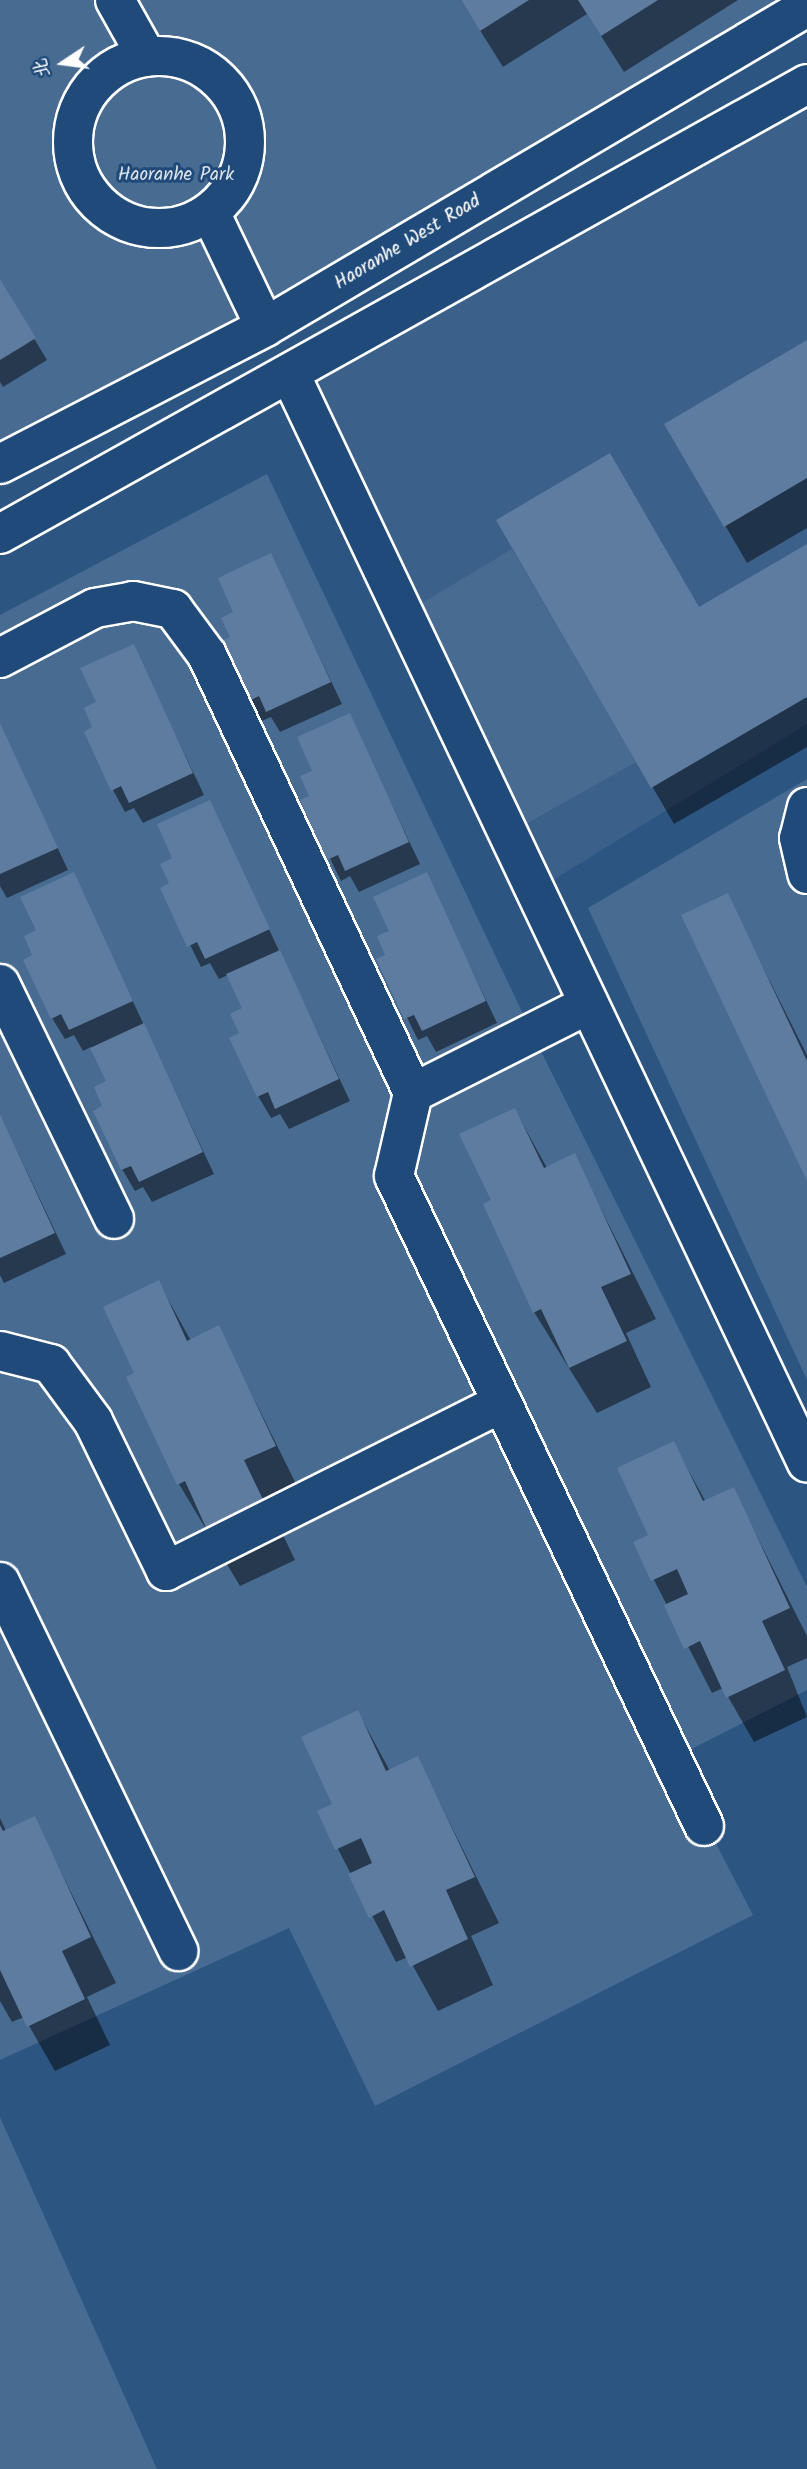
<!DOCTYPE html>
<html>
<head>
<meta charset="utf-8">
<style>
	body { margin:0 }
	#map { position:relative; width:807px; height:2469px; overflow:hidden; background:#2c5582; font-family:Kalam,"LXGW WenKai TC",sans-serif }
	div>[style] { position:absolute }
	.built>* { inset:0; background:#3b618b }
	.green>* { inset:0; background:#486b92 }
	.shadow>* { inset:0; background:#0007 }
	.building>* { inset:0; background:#5e7c9f }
	.roads { filter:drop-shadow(2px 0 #fff) drop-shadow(-2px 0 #fff) drop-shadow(0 2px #fff) drop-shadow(0 -2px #fff) }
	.minor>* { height:38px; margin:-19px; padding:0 19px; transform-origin:19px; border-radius:19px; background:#1f4a7a }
	.minor>.ring { margin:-19px; padding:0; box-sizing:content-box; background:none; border:38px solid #1f4a7a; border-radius:50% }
	span { translate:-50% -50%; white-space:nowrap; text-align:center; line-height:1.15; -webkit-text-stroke:6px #1f4a7a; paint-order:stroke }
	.park-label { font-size:19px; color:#dae1e9 }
	.street-label { font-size:19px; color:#fff }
	.north { position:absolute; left:28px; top:28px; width:70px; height:70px; -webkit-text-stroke:5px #1f4a7a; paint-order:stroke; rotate:257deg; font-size:19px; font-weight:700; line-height:28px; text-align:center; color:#fff }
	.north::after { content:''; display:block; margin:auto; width:24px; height:32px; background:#fff; clip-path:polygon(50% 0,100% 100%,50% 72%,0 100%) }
</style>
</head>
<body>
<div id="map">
	<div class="built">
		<i style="clip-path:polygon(807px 86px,807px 724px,535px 891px,290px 374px)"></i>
	</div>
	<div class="green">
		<i style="clip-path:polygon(0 0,807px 0,0 464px)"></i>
		<i style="clip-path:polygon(267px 474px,532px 1033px,807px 1587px,807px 1690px,672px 1759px,753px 1915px,375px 2106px,289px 1928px,0 2060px,0 615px)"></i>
		<i style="clip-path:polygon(512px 549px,636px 762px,508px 834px,404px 614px)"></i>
		<i style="clip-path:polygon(807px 779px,807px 1380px,588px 908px)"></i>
		<i style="clip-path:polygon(0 2117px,157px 2469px,0 2469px)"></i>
	</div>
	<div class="shadow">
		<i style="clip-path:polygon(461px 0,738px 0,624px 72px,587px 14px,503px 67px)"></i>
		<i style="clip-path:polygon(0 282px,47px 360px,3px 387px,0 382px)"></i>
		<i style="clip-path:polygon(807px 342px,807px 528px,747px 563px,667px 425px)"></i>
		<i style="clip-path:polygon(498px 521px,699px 610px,807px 546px,807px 747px,674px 824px)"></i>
		<i style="clip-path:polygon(271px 556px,342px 704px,280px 732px,271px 717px,262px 721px,250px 700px,232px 637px)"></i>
		<i style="clip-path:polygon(133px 646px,204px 795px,143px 823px,134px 808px,125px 812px,113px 790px,98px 703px)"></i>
		<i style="clip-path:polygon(349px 715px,420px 864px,359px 892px,350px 876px,341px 881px,302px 801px,311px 797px,315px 772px)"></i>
		<i style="clip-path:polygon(0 726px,68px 870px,7px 898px,0 886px)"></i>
		<i style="clip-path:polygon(209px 802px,350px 1101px,289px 1129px,280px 1114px,271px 1118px,258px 1096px,244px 1009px,228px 975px,219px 979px,210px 963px,201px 967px,162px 888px,172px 884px,174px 859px)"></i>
		<i style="clip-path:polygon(73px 874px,214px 1174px,152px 1202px,143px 1187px,135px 1191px,122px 1169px,104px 1107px,108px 1082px,91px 1047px,83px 1051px,74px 1035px,65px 1039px,52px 1018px,35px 956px,38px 931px)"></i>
		<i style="clip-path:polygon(426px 874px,497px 1023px,436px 1052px,427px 1036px,418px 1040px,379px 960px,387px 956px,391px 932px)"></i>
		<i style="clip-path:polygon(727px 896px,807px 1055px,807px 1177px)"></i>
		<i style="clip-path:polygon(515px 1110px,547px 1168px,574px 1155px,656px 1319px,626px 1333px,651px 1387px,597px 1413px,534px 1312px,493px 1201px)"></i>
		<i style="clip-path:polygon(0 1115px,66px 1254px,4px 1283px,0 1275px)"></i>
		<i style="clip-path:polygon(159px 1283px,191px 1341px,219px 1328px,300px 1492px,269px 1506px,295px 1560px,240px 1586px,179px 1484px,129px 1378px,136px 1374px)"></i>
		<i style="clip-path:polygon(673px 1443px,706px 1502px,733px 1489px,807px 1636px,807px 1658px,787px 1667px,807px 1717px,754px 1742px,723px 1688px,712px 1693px,635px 1543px,651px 1536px)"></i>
		<i style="clip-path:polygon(358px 1712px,390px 1771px,418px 1758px,499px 1923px,471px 1936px,493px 1985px,438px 2011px,408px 1957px,396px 1962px,319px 1812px,334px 1805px)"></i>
		<i style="clip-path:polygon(0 1818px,6px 1831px,34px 1818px,116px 1983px,87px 1997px,110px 2045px,55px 2071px,24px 2017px,12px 2022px,0 2001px)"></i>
	</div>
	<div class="building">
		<i style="clip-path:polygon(461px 0,529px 0,480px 31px)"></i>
		<i style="clip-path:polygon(578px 0,658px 0,601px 36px)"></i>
		<i style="clip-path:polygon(0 279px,36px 338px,0 360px)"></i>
		<i style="clip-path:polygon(807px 340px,807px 478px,724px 527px,664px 424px)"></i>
		<i style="clip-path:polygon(610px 453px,699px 607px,807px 544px,807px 697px,651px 788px,496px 520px)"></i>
		<i style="clip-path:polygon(271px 553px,331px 682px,266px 712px,259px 696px,249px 701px,221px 641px,230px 637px,221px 618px,233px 612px,218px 578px)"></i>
		<i style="clip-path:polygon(134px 644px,193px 773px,129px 803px,121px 786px,111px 791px,84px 732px,92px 727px,84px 708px,96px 702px,80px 668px)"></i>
		<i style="clip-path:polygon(350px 713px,409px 842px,345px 871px,338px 855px,327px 860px,300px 800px,309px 796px,300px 776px,312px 771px,297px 737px)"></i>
		<i style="clip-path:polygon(0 723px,58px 848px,0 874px)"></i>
		<i style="clip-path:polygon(210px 800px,270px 929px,205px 959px,197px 942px,187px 947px,160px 888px,169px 883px,160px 864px,172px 858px,157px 824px)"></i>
		<i style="clip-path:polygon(74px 872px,133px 1001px,69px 1030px,61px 1014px,51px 1019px,23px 960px,32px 955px,24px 936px,36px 930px,20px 897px)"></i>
		<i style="clip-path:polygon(427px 872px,486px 1001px,422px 1031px,414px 1015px,404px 1019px,376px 959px,385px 955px,377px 936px,389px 931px,373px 897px)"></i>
		<i style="clip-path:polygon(728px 893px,807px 1061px,807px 1181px,681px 915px)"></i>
		<i style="clip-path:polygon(280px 950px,339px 1079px,275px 1109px,268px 1092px,257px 1097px,229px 1038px,239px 1033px,230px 1014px,242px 1008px,226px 974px)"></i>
		<i style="clip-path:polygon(144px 1023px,203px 1152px,139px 1182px,131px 1166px,121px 1170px,93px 1111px,102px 1106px,94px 1087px,106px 1081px,90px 1048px)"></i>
		<i style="clip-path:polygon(515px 1108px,544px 1168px,575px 1153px,631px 1274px,601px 1287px,627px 1341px,569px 1368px,541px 1309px,533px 1313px,483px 1204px,491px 1200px,459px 1134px)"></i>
		<i style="clip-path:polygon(0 1114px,55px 1233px,0 1258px)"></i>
		<i style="clip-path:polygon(159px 1280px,187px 1341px,219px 1325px,276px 1446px,244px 1460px,270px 1514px,212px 1541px,185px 1481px,177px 1485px,126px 1377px,134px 1373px,103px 1307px)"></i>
		<i style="clip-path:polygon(674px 1441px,703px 1501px,734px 1487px,790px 1608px,762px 1621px,785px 1670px,726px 1698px,700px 1641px,684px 1649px,664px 1605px,688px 1594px,677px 1569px,651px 1581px,633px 1542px,648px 1535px,617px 1468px)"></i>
		<i style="clip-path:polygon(358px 1710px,386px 1771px,418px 1756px,475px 1877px,446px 1890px,468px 1939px,410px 1967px,384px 1910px,369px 1918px,348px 1874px,372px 1863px,361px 1838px,335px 1850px,317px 1811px,332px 1804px,301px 1737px)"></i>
		<i style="clip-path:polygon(35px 1816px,91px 1937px,62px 1951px,85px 1999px,27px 2027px,0 1970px,0 1825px,3px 1831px)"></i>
	</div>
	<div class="roads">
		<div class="minor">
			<i style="left:115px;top:0;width:65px;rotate:60.7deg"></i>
			<i class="ring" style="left:73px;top:56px;width:134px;height:134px"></i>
			<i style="left:210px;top:212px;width:127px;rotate:64.4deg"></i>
			<i style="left:290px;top:374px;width:1205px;rotate:64.6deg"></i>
			<i style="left:0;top:464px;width:298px;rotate:-27.3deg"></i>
			<i style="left:265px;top:327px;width:629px;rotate:-30.56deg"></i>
			<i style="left:0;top:534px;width:924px;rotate:-29.14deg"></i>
			<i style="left:0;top:658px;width:107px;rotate:-27.8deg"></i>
			<i style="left:95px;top:608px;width:39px;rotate:-10deg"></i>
			<i style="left:133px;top:601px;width:41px;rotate:11.3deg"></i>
			<i style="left:173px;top:609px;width:57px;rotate:53.5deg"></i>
			<i style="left:207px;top:655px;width:484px;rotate:64.8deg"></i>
			<i style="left:413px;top:1093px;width:197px;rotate:-26.8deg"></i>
			<i style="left:807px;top:807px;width:32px;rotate:104deg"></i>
			<i style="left:799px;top:838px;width:37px;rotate:77deg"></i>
			<i style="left:0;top:984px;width:261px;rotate:64.1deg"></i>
			<i style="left:413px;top:1093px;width:85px;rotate:102.9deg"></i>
			<i style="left:394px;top:1176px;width:720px;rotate:64.5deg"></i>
			<i style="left:0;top:1351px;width:53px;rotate:14.3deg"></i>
			<i style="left:51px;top:1364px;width:71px;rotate:53.6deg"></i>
			<i style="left:93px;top:1421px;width:167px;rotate:64deg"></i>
			<i style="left:166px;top:1571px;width:376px;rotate:-26.6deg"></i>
			<i style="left:0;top:1582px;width:410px;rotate:64.2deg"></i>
		</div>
	</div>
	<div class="park-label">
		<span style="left:176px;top:176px">Haoranhe Park</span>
	</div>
	<div class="street-label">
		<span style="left:408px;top:243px;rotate:-31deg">Haoranhe West Road</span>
	</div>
	<div class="north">北</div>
</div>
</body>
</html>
